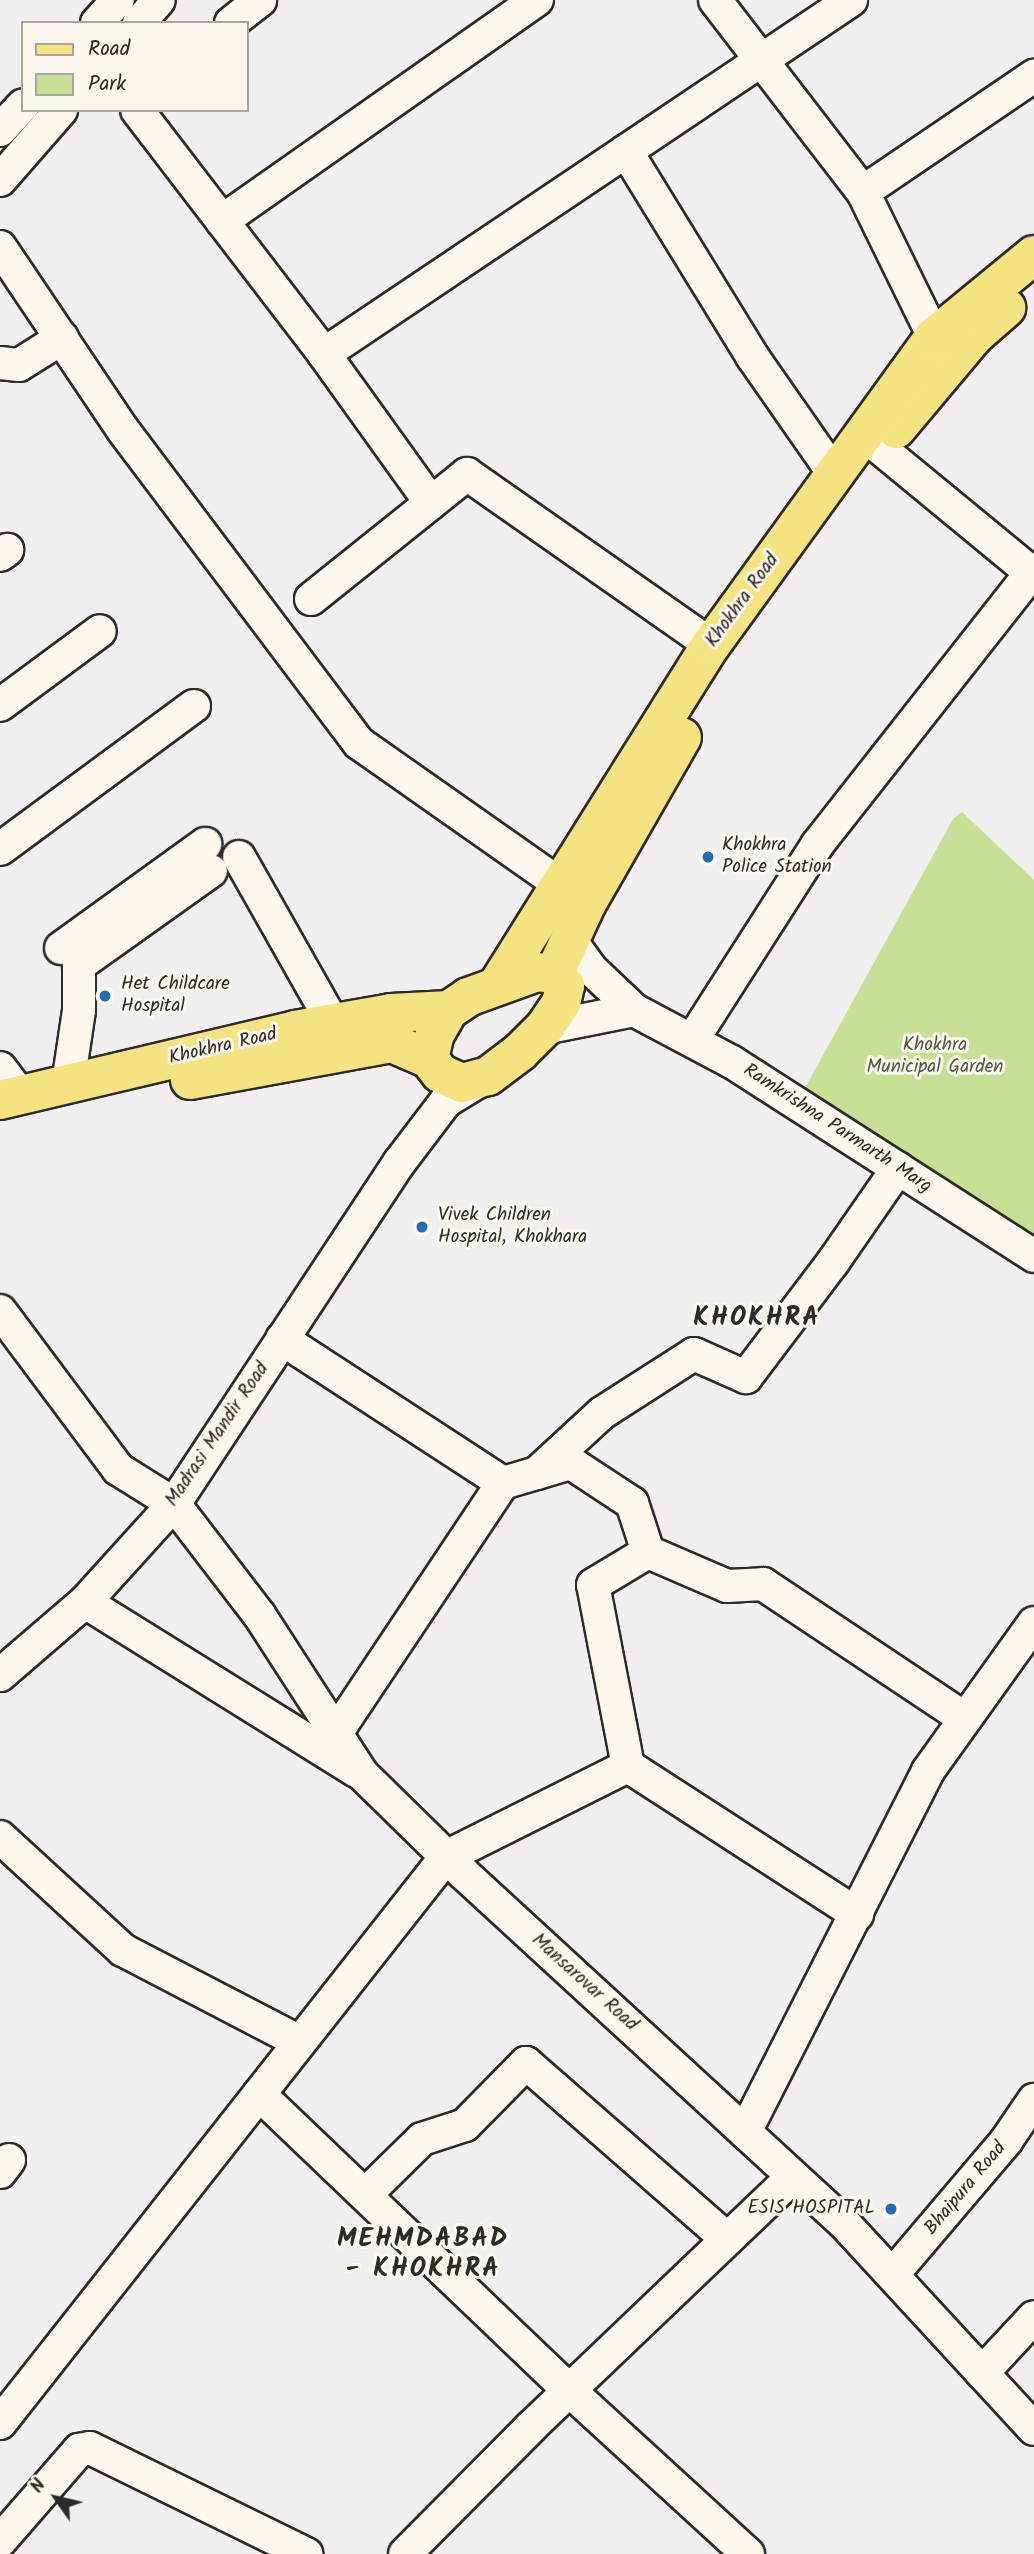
<!DOCTYPE html>
<html>
<head>
<meta charset="utf-8">
<style>
	body { margin:0 }
	#map { position:relative; width:1034px; height:2554px; overflow:hidden; background:#f0eeef; font-family:Kalam,sans-serif }
	div>[style] { position:absolute }
	.green>* { inset:0; background:#c6df95 }
	.roads { filter:drop-shadow(2px 0 #2b2b2b) drop-shadow(-2px 0 #2b2b2b) drop-shadow(0 2px #2b2b2b) drop-shadow(0 -2px #2b2b2b) }
	.minor>* { height:32px; margin:-16px; padding:0 16px; transform-origin:16px; border-radius:16px; background:#fbf7ec }
	.major>* { height:38px; margin:-19px; padding:0 19px; transform-origin:19px; border-radius:19px; background:#f5e382 }
	.dots>* { width:19px; height:19px; translate:-50% -50%; box-sizing:border-box; border:4px solid #fbf7ec; border-radius:50% }
	span { translate:-50% -50%; white-space:nowrap; text-align:center; line-height:1.15; -webkit-text-stroke:6px #fbf7ec; paint-order:stroke }
	.street-label { font-size:19px; color:#2b2b2b }
	.poi-label { font-size:19px; color:#2b2b2b }
	.left { translate:0 -50%; text-align:left }
	.right { translate:-100% -50%; text-align:right }
	.park-label { font-size:19px; color:#525846 }
	.district-label { font-size:26px; color:#2b2b2b; font-weight:700; letter-spacing:2px }
	.legend { position:absolute; left:21px; top:21px; width:228px; height:91px; box-sizing:border-box; background:#fbf7ec; border:2px solid #a8a59f; margin:0; padding:9px 12px; list-style:none; font-size:21px; color:#2b2b2b }
	.legend li { display:flex; align-items:center; gap:14px; height:35px }
	.legend b { width:35px; border:2px solid #a8a59f }
	.north { position:absolute; left:21px; top:2463px; width:70px; height:70px; -webkit-text-stroke:5px #fbf7ec; paint-order:stroke; rotate:304deg; font-size:19px; font-weight:700; line-height:28px; text-align:center; color:#2b2b2b }
	.north::after { content:''; display:block; margin:auto; width:24px; height:32px; background:#2b2b2b; clip-path:polygon(50% 0,100% 100%,50% 72%,0 100%) }
</style>
</head>
<body>
<div id="map">
	<div class="green">
		<i style="clip-path:polygon(962px 812px,1034px 880px,1034px 1242px,805px 1088px,953px 819px)"></i>
	</div>
	<div class="roads">
		<div class="minor">
			<i style="left:715px;top:0;width:242px;rotate:52.4deg"></i>
			<i style="left:863px;top:192px;width:161px;rotate:63.9deg"></i>
			<i style="left:934px;top:337px;width:22px;rotate:43deg"></i>
			<i style="left:97px;top:23px;width:31px;rotate:-48deg"></i>
			<i style="left:139px;top:23px;width:30px;rotate:-49deg"></i>
			<i style="left:231px;top:23px;width:37px;rotate:-38deg"></i>
			<i style="left:137px;top:110px;width:307px;rotate:52.5deg"></i>
			<i style="left:324px;top:354px;width:183px;rotate:54.3deg"></i>
			<i style="left:0;top:130px;width:34px;rotate:-47deg"></i>
			<i style="left:626px;top:151px;width:241px;rotate:58.4deg"></i>
			<i style="left:752px;top:356px;width:145px;rotate:55.1deg"></i>
			<i style="left:0;top:180px;width:93px;rotate:-48.9deg"></i>
			<i style="left:863px;top:192px;width:207px;rotate:-34.2deg"></i>
			<i style="left:222px;top:221px;width:385px;rotate:-35.1deg"></i>
			<i style="left:0;top:247px;width:220px;rotate:56.1deg"></i>
			<i style="left:123px;top:430px;width:392px;rotate:53deg"></i>
			<i style="left:359px;top:743px;width:268px;rotate:35.1deg"></i>
			<i style="left:324px;top:354px;width:635px;rotate:-33.89deg"></i>
			<i style="left:0;top:363px;width:19px;rotate:6deg"></i>
			<i style="left:19px;top:365px;width:51px;rotate:-32.1deg"></i>
			<i style="left:880px;top:448px;width:200px;rotate:39.5deg"></i>
			<i style="left:0;top:555px;width:9px;rotate:-36deg"></i>
			<i style="left:311px;top:599px;width:200px;rotate:-38.7deg"></i>
			<i style="left:467px;top:474px;width:298px;rotate:35deg"></i>
			<i style="left:0;top:705px;width:124px;rotate:-36.5deg"></i>
			<i style="left:0;top:849px;width:241px;rotate:-36.4deg"></i>
			<i style="left:239px;top:857px;width:191px;rotate:60.5deg"></i>
			<i style="left:570px;top:940px;width:36px;rotate:54deg"></i>
			<i style="left:591px;top:969px;width:59px;rotate:43.6deg"></i>
			<i style="left:634px;top:1010px;width:111px;rotate:28deg"></i>
			<i style="left:732px;top:1062px;width:359px;rotate:32.7deg"></i>
			<i style="left:61px;top:948px;width:178px;rotate:-35.8deg"></i>
			<i style="left:544px;top:1028px;width:92px;rotate:-11.3deg"></i>
			<i style="left:693px;top:1039px;width:230px;rotate:-57.4deg"></i>
			<i style="left:817px;top:845px;width:351px;rotate:-51.8deg"></i>
			<i style="left:0;top:1068px;width:34px;rotate:53deg"></i>
			<i style="left:68px;top:1084px;width:75px;rotate:-81.5deg"></i>
			<i style="left:79px;top:1010px;width:45px;rotate:-90deg"></i>
			<i style="left:79px;top:965px;width:162px;rotate:-35.5deg"></i>
			<i style="left:0;top:1311px;width:197px;rotate:53.2deg"></i>
			<i style="left:118px;top:1469px;width:66px;rotate:32deg"></i>
			<i style="left:174px;top:1504px;width:141px;rotate:52.5deg"></i>
			<i style="left:260px;top:1616px;width:189px;rotate:57.1deg"></i>
			<i style="left:363px;top:1775px;width:139px;rotate:44.4deg"></i>
			<i style="left:462px;top:1872px;width:519px;rotate:42.58deg"></i>
			<i style="left:844px;top:2223px;width:280px;rotate:47.3deg"></i>
			<i style="left:282px;top:1339px;width:264px;rotate:33.1deg"></i>
			<i style="left:503px;top:1483px;width:71px;rotate:-16.4deg"></i>
			<i style="left:571px;top:1463px;width:73px;rotate:33.3deg"></i>
			<i style="left:632px;top:1503px;width:52px;rotate:71.9deg"></i>
			<i style="left:537px;top:1473px;width:88px;rotate:-42.7deg"></i>
			<i style="left:602px;top:1413px;width:109px;rotate:-32.7deg"></i>
			<i style="left:694px;top:1354px;width:57px;rotate:23.9deg"></i>
			<i style="left:746px;top:1377px;width:144px;rotate:-52.9deg"></i>
			<i style="left:833px;top:1262px;width:114px;rotate:-55.3deg"></i>
			<i style="left:85px;top:1602px;width:320px;rotate:31.9deg"></i>
			<i style="left:0;top:1675px;width:112px;rotate:-40.7deg"></i>
			<i style="left:85px;top:1602px;width:132px;rotate:-47.8deg"></i>
			<i style="left:174px;top:1504px;width:409px;rotate:-56.6deg"></i>
			<i style="left:399px;top:1163px;width:78px;rotate:-52.8deg"></i>
			<i style="left:446px;top:1101px;width:48px;rotate:-31.4deg"></i>
			<i style="left:336px;top:1733px;width:301px;rotate:-56.3deg"></i>
			<i style="left:628px;top:1766px;width:273px;rotate:32.9deg"></i>
			<i style="left:0;top:1837px;width:167px;rotate:42.6deg"></i>
			<i style="left:123px;top:1950px;width:199px;rotate:27.5deg"></i>
			<i style="left:259px;top:2094px;width:429px;rotate:43.7deg"></i>
			<i style="left:569px;top:2390px;width:243px;rotate:42.5deg"></i>
			<i style="left:745px;top:2132px;width:405px;rotate:-63.1deg"></i>
			<i style="left:928px;top:1771px;width:182px;rotate:-54.4deg"></i>
			<i style="left:0;top:2172px;width:15px;rotate:-53deg"></i>
			<i style="left:365px;top:2195px;width:80px;rotate:-44.5deg"></i>
			<i style="left:422px;top:2139px;width:45px;rotate:-18deg"></i>
			<i style="left:465px;top:2125px;width:87px;rotate:-45.5deg"></i>
			<i style="left:526px;top:2063px;width:267px;rotate:41.2deg"></i>
			<i style="left:893px;top:2274px;width:175px;rotate:-49.6deg"></i>
			<i style="left:1006px;top:2141px;width:50px;rotate:-55.7deg"></i>
			<i style="left:982px;top:2373px;width:76px;rotate:-47.1deg"></i>
			<i style="left:0;top:2423px;width:721px;rotate:-51.76deg"></i>
			<i style="left:446px;top:1857px;width:203px;rotate:-26.6deg"></i>
			<i style="left:628px;top:1766px;width:184px;rotate:-100.9deg"></i>
			<i style="left:593px;top:1585px;width:64px;rotate:-31deg"></i>
			<i style="left:648px;top:1552px;width:86px;rotate:23.3deg"></i>
			<i style="left:727px;top:1586px;width:36px;rotate:-3deg"></i>
			<i style="left:763px;top:1584px;width:242px;rotate:33.7deg"></i>
			<i style="left:0;top:2541px;width:121px;rotate:-49deg"></i>
			<i style="left:79px;top:2450px;width:11px;rotate:-10deg"></i>
			<i style="left:90px;top:2448px;width:241px;rotate:26.1deg"></i>
			<i style="left:405px;top:2554px;width:179px;rotate:-45.2deg"></i>
			<i style="left:531px;top:2427px;width:362px;rotate:-43.7deg"></i>
		</div>
		<div class="major">
			<i style="left:896px;top:429px;width:121px;rotate:-50deg"></i>
			<i style="left:974px;top:336px;width:43px;rotate:-41.2deg"></i>
			<i style="left:537px;top:972px;width:17px;rotate:7deg"></i>
			<i style="left:554px;top:974px;width:16px;rotate:47deg"></i>
			<i style="left:565px;top:986px;width:17px;rotate:103deg"></i>
			<i style="left:561px;top:1003px;width:30px;rotate:124deg"></i>
			<i style="left:544px;top:1028px;width:34px;rotate:135deg"></i>
			<i style="left:520px;top:1052px;width:40px;rotate:143deg"></i>
			<i style="left:488px;top:1076px;width:27px;rotate:165deg"></i>
			<i style="left:462px;top:1083px;width:24px;rotate:-156deg"></i>
			<i style="left:440px;top:1073px;width:18px;rotate:-128deg"></i>
			<i style="left:429px;top:1059px;width:26px;rotate:-77deg"></i>
			<i style="left:435px;top:1034px;width:28px;rotate:-60deg"></i>
			<i style="left:449px;top:1010px;width:23px;rotate:-34deg"></i>
			<i style="left:468px;top:997px;width:73px;rotate:-19.9deg"></i>
			<i style="left:554px;top:974px;width:78px;rotate:-65.1deg"></i>
			<i style="left:587px;top:903px;width:191px;rotate:-60.2deg"></i>
			<i style="left:498px;top:984px;width:400px;rotate:-57.9deg"></i>
			<i style="left:711px;top:645px;width:380px;rotate:-54.1deg"></i>
			<i style="left:934px;top:337px;width:129px;rotate:-39.4deg"></i>
			<i style="left:190px;top:1080px;width:205px;rotate:-10.4deg"></i>
			<i style="left:392px;top:1043px;width:40px;rotate:23.4deg"></i>
			<i style="left:0;top:1100px;width:303px;rotate:-13.3deg"></i>
			<i style="left:295px;top:1030px;width:97px;rotate:-10deg"></i>
			<i style="left:391px;top:1013px;width:58px;rotate:-3deg"></i>
		</div>
	</div>
	<div class="dots">
		<i style="left:708px;top:857px;background:#1f6fb2"></i>
		<i style="left:105px;top:996px;background:#1f6fb2"></i>
		<i style="left:422px;top:1227px;background:#1f6fb2"></i>
		<i style="left:891px;top:2209px;background:#1f6fb2"></i>
	</div>
	<div class="street-label">
		<span style="left:743px;top:601px;rotate:-54deg">Khokhra Road</span>
		<span style="left:223px;top:1047px;rotate:-13deg">Khokhra Road</span>
		<span style="left:837px;top:1129px;rotate:33deg">Ramkrishna Parmarth Marg</span>
		<span style="left:218px;top:1435px;rotate:-56deg">Madrasi Mandir Road</span>
		<span style="left:584px;top:1983px;rotate:42deg">Mansarovar Road</span>
		<span style="left:966px;top:2189px;rotate:-50deg">Bhaipura Road</span>
	</div>
	<div class="poi-label">
		<span class="left" style="left:722px;top:857px">Khokhra<br>Police Station</span>
		<span class="left" style="left:121px;top:996px">Het Childcare<br>Hospital</span>
		<span class="left" style="left:438px;top:1227px">Vivek Children<br>Hospital, Khokhara</span>
		<span class="right" style="left:875px;top:2209px">ESIS HOSPITAL</span>
	</div>
	<div class="park-label">
		<span style="left:935px;top:1057px">Khokhra<br>Municipal Garden</span>
	</div>
	<div class="district-label">
		<span style="left:757px;top:1319px">KHOKHRA</span>
		<span style="left:423px;top:2255px">MEHMDABAD<br>- KHOKHRA</span>
	</div>
	<ul class="legend">
	<li><b style="height:9px;background:#f5e382"></b>Road</li>
	<li><b style="height:19px;background:#c6df95"></b>Park</li>
	</ul>
	<div class="north">N</div>
</div>
</body>
</html>
